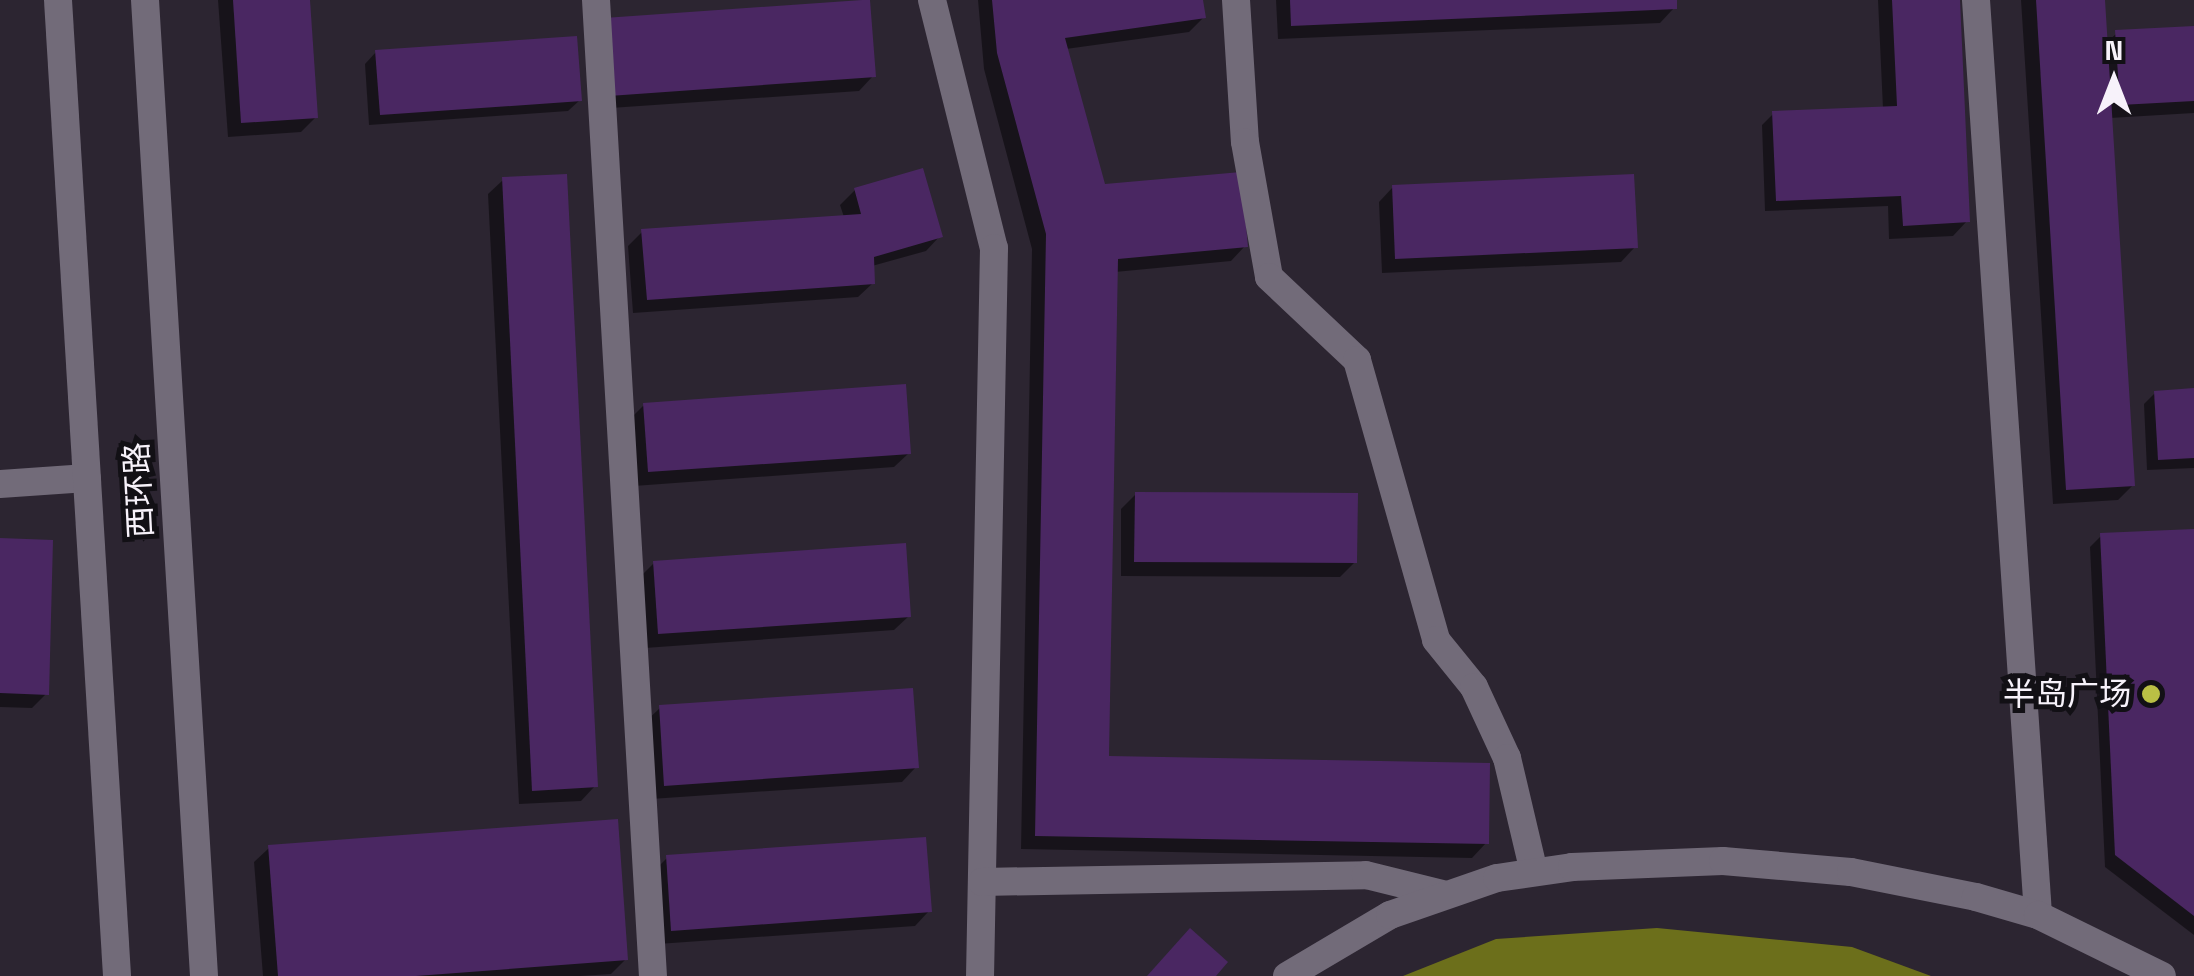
<!DOCTYPE html>
<html>
<head>
<meta charset="utf-8">
<style>
	body { margin:0 }
	#map { position:relative; width:2194px; height:976px; overflow:hidden; background:#2c2531; font-family:"Space Grotesk","Noto Sans SC",sans-serif }
	div>[style] { position:absolute }
	.water>* { inset:0; background:#6c6f1b }
	.shadow>* { inset:0; background:#0007 }
	.building>* { inset:0; background:#4a2762 }
	.minor>* { height:28px; margin:-14px; padding:0 14px; transform-origin:14px; border-radius:14px; background:#726b79 }
	.secondary>* { height:28px; margin:-14px; padding:0 14px; transform-origin:14px; border-radius:14px; background:#726b79 }
	.dots>* { width:28px; height:28px; translate:-50% -50%; box-sizing:border-box; border:5px solid #121015; border-radius:50% }
	span { translate:-50% -50%; white-space:nowrap; text-align:center; line-height:1.15; -webkit-text-stroke:10px #121015; paint-order:stroke }
	.street-label { font-size:32px; color:#f7f2fa }
	.poi-label { font-size:32px; color:#f7f2fa }
	.right { translate:-100% -50%; text-align:right }
	.north { position:absolute; left:2064px; top:30px; width:100px; height:100px; -webkit-text-stroke:8px #121015; paint-order:stroke; rotate:0deg; font-size:28px; font-weight:700; line-height:40px; text-align:center; color:#f7f2fa }
	.north::after { content:''; display:block; margin:auto; width:35px; height:45px; background:#f7f2fa; clip-path:polygon(50% 0,100% 100%,50% 72%,0 100%) }
</style>
</head>
<body>
<div id="map">
	<div class="water">
		<i style="clip-path:polygon(1657px 928px,1852px 947px,1931px 976px,1403px 976px,1496px 939px)"></i>
	</div>
	<div class="shadow">
		<i style="clip-path:polygon(218px 0,307px 0,315px 118px,301px 132px,228px 137px)"></i>
		<i style="clip-path:polygon(978px 0,1201px 0,1203px 18px,1189px 32px,1066px 49px,1103px 186px,1245px 246px,1231px 261px,1115px 272px,1106px 759px,1486px 843px,1472px 858px,1021px 849px,1032px 249px,984px 69px)"></i>
		<i style="clip-path:polygon(1276px 0,1674px 0,1674px 8px,1660px 23px,1278px 39px)"></i>
		<i style="clip-path:polygon(1878px 0,1958px 0,1967px 221px,1953px 236px,1889px 239px,1888px 206px,1765px 211px,1762px 125px,1773px 114px,1883px 109px)"></i>
		<i style="clip-path:polygon(2021px 0,2103px 0,2105px 44px,2117px 33px,2194px 28px,2194px 113px,2110px 118px,2133px 485px,2118px 500px,2053px 504px)"></i>
		<i style="clip-path:polygon(591px 35px,873px 76px,859px 91px,596px 109px)"></i>
		<i style="clip-path:polygon(376px 52px,580px 100px,568px 111px,369px 125px,365px 64px)"></i>
		<i style="clip-path:polygon(503px 180px,595px 786px,581px 801px,519px 804px,488px 194px)"></i>
		<i style="clip-path:polygon(1393px 187px,1635px 247px,1621px 262px,1382px 273px,1379px 202px)"></i>
		<i style="clip-path:polygon(855px 190px,940px 236px,926px 251px,872px 266px,873px 283px,858px 297px,633px 313px,628px 246px,642px 232px,844px 217px,840px 205px)"></i>
		<i style="clip-path:polygon(2194px 391px,2194px 468px,2147px 470px,2144px 404px,2155px 393px)"></i>
		<i style="clip-path:polygon(644px 405px,909px 453px,894px 467px,634px 486px,629px 420px)"></i>
		<i style="clip-path:polygon(1136px 494px,1355px 562px,1340px 577px,1121px 576px,1121px 509px)"></i>
		<i style="clip-path:polygon(2194px 531px,2194px 935px,2105px 867px,2090px 547px,2101px 536px)"></i>
		<i style="clip-path:polygon(0 541px,46px 694px,32px 708px,0 707px)"></i>
		<i style="clip-path:polygon(654px 563px,909px 616px,894px 630px,645px 648px,640px 577px)"></i>
		<i style="clip-path:polygon(660px 708px,916px 767px,902px 782px,651px 799px,645px 722px)"></i>
		<i style="clip-path:polygon(269px 848px,626px 959px,611px 974px,580px 976px,263px 976px,254px 862px)"></i>
		<i style="clip-path:polygon(667px 858px,929px 911px,915px 926px,658px 944px,653px 872px)"></i>
	</div>
	<div class="building">
		<i style="clip-path:polygon(233px 0,310px 0,318px 118px,241px 123px)"></i>
		<i style="clip-path:polygon(862px 0,870px 0,876px 77px,609px 96px,604px 18px)"></i>
		<i style="clip-path:polygon(992px 0,1203px 0,1206px 18px,1065px 38px,1105px 184px,1241px 172px,1248px 247px,1118px 259px,1109px 756px,1490px 763px,1489px 844px,1035px 836px,1046px 234px,997px 53px)"></i>
		<i style="clip-path:polygon(1290px 0,1677px 0,1677px 9px,1291px 26px)"></i>
		<i style="clip-path:polygon(1892px 0,1960px 0,1970px 222px,1903px 226px,1901px 196px,1776px 201px,1772px 111px,1897px 106px)"></i>
		<i style="clip-path:polygon(2036px 0,2105px 0,2135px 486px,2066px 490px)"></i>
		<i style="clip-path:polygon(2194px 26px,2194px 101px,2120px 105px,2115px 30px)"></i>
		<i style="clip-path:polygon(577px 36px,582px 101px,380px 115px,375px 50px)"></i>
		<i style="clip-path:polygon(923px 168px,943px 237px,874px 257px,875px 284px,647px 300px,641px 229px,861px 214px,854px 188px)"></i>
		<i style="clip-path:polygon(567px 174px,598px 787px,532px 791px,502px 177px)"></i>
		<i style="clip-path:polygon(1634px 174px,1638px 248px,1395px 259px,1392px 185px)"></i>
		<i style="clip-path:polygon(906px 384px,911px 454px,648px 472px,643px 403px)"></i>
		<i style="clip-path:polygon(2194px 388px,2194px 458px,2158px 460px,2154px 391px)"></i>
		<i style="clip-path:polygon(1135px 492px,1358px 493px,1357px 563px,1134px 562px)"></i>
		<i style="clip-path:polygon(2194px 529px,2194px 916px,2115px 855px,2100px 533px)"></i>
		<i style="clip-path:polygon(0 538px,53px 540px,49px 695px,0 693px)"></i>
		<i style="clip-path:polygon(906px 543px,911px 617px,658px 634px,653px 561px)"></i>
		<i style="clip-path:polygon(913px 688px,919px 768px,664px 786px,659px 705px)"></i>
		<i style="clip-path:polygon(618px 819px,628px 960px,416px 976px,278px 976px,268px 845px)"></i>
		<i style="clip-path:polygon(926px 837px,932px 912px,671px 931px,666px 855px)"></i>
		<i style="clip-path:polygon(1190px 928px,1228px 962px,1216px 976px,1147px 976px)"></i>
	</div>
	<div class="minor">
		<i style="left:596px;top:0;width:978px;rotate:86.66deg"></i>
		<i style="left:932px;top:0;width:256px;rotate:76deg"></i>
		<i style="left:994px;top:248px;width:728px;rotate:91.1deg"></i>
		<i style="left:1236px;top:0;width:142px;rotate:86.4deg"></i>
		<i style="left:1245px;top:142px;width:137px;rotate:79.9deg"></i>
		<i style="left:1269px;top:277px;width:121px;rotate:43.3deg"></i>
		<i style="left:1357px;top:360px;width:291px;rotate:74.2deg"></i>
		<i style="left:1436px;top:640px;width:60px;rotate:51deg"></i>
		<i style="left:1474px;top:687px;width:78px;rotate:65.1deg"></i>
		<i style="left:1507px;top:758px;width:117px;rotate:76.7deg"></i>
		<i style="left:1976px;top:0;width:917px;rotate:86.12deg"></i>
		<i style="left:0;top:484px;width:87px;rotate:-3.9deg"></i>
		<i style="left:982px;top:882px;width:384px;rotate:-1deg"></i>
		<i style="left:1366px;top:875px;width:79px;rotate:13.9deg"></i>
		<i style="left:1287px;top:976px;width:120px;rotate:-30.6deg"></i>
		<i style="left:1390px;top:915px;width:113px;rotate:-19.1deg"></i>
		<i style="left:1497px;top:878px;width:76px;rotate:-8.3deg"></i>
		<i style="left:1572px;top:867px;width:151px;rotate:-2.3deg"></i>
		<i style="left:1723px;top:861px;width:128px;rotate:4.9deg"></i>
		<i style="left:1851px;top:872px;width:127px;rotate:11.3deg"></i>
		<i style="left:1976px;top:897px;width:65px;rotate:16.2deg"></i>
		<i style="left:2038px;top:915px;width:138px;rotate:26.2deg"></i>
	</div>
	<div class="secondary">
		<i style="left:58px;top:0;width:978px;rotate:86.54deg"></i>
		<i style="left:145px;top:0;width:978px;rotate:86.54deg"></i>
	</div>
	<div class="dots">
		<i style="left:2151px;top:694px;background:#bac045"></i>
	</div>
	<div class="street-label">
		<span style="left:139px;top:490px;rotate:-93deg">西环路</span>
	</div>
	<div class="poi-label">
		<span class="right" style="left:2131px;top:694px">半岛广场</span>
	</div>
	<div class="north">N</div>
</div>
</body>
</html>
